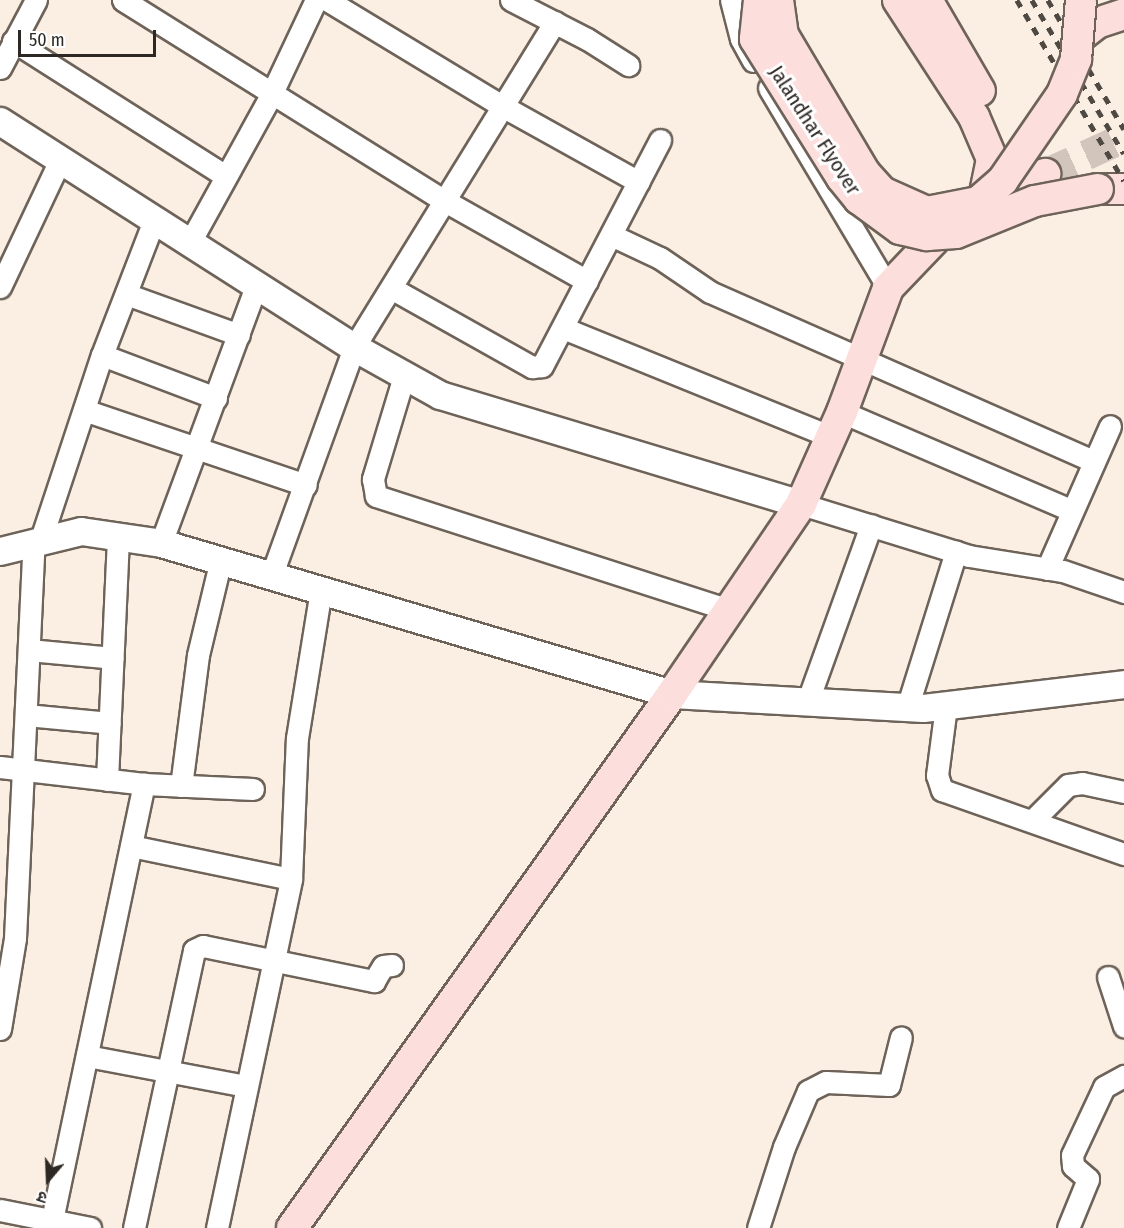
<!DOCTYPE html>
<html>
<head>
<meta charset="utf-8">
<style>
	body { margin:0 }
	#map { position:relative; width:1124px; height:1228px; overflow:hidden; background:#fbeee2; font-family:"Fira Sans Condensed","Noto Sans Devanagari",sans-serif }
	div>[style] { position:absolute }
	.secondary-tunnel>* { height:30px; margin-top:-15px; transform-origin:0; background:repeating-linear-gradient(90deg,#d2c6bc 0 30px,transparent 0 45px) }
	.roads { filter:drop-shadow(2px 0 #6e6359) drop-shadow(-2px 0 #6e6359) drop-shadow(0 2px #6e6359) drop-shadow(0 -2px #6e6359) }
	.minor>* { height:21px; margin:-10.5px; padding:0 10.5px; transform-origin:10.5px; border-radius:10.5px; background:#fff }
	.tertiary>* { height:27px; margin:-13.5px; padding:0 13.5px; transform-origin:13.5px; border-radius:13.5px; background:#fff }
	.secondary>* { height:30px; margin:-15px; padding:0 15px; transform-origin:15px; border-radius:15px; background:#fcdfdd }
	.rail>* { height:4.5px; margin-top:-2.25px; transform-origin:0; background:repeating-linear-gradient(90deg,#4f4944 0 8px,transparent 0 16px) }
	.bridges { filter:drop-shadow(2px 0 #6e6359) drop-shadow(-2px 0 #6e6359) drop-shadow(0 2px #6e6359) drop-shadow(0 -2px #6e6359) }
	.secondary-bridge>* { height:30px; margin:-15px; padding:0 15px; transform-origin:15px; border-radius:15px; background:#fcdfdd }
	span { translate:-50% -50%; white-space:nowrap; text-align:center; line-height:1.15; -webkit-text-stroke:6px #fff; paint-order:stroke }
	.street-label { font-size:21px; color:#2d2824 }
	.north { position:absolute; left:18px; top:1150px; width:60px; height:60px; -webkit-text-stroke:4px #fff; paint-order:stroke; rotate:199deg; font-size:16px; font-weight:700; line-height:24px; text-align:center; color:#2d2824 }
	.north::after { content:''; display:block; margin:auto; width:21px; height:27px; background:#2d2824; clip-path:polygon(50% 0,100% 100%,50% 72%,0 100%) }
	.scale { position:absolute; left:18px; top:30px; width:138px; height:27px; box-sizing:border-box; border:3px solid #2d2824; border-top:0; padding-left:8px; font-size:18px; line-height:21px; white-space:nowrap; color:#2d2824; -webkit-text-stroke:4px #fff; paint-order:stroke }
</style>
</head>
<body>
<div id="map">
	<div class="secondary-tunnel">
		<i style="left:1045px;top:174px;width:87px;rotate:-24.5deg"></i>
	</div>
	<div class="roads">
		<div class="minor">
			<i style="left:123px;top:0;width:380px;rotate:32deg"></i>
			<i style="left:445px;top:201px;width:163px;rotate:29.4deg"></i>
			<i style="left:327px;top:0;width:207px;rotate:31.2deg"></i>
			<i style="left:504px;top:107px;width:154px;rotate:29.1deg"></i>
			<i style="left:511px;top:0;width:85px;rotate:27.2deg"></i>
			<i style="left:587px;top:39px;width:49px;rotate:32.4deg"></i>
			<i style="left:731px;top:0;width:40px;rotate:75.6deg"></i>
			<i style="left:741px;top:39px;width:25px;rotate:61deg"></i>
			<i style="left:13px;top:41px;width:252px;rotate:32.4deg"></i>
			<i style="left:0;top:68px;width:77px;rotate:-62.1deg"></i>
			<i style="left:769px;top:88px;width:233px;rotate:59.2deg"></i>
			<i style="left:611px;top:235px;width:54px;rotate:25.1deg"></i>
			<i style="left:660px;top:258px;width:60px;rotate:34.2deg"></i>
			<i style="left:710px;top:292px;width:419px;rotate:23.8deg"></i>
			<i style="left:190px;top:242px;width:168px;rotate:-61.1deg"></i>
			<i style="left:271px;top:95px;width:105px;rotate:-64.7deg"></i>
			<i style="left:0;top:287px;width:140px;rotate:-64.7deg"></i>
			<i style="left:391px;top:288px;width:162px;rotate:29.3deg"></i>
			<i style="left:532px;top:367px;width:10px;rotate:-6deg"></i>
			<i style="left:542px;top:366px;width:255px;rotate:-62.4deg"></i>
			<i style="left:126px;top:294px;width:120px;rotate:19.9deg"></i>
			<i style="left:563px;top:328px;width:290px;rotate:22.1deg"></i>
			<i style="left:102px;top:355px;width:122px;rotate:20.7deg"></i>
			<i style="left:404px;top:376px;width:108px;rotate:106.8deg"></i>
			<i style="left:373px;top:479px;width:17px;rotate:80deg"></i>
			<i style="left:376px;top:496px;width:368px;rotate:17.9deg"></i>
			<i style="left:84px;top:410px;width:234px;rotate:18.7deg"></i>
			<i style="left:842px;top:412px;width:249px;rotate:23.2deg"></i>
			<i style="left:801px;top:504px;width:176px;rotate:17.2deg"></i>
			<i style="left:969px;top:556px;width:95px;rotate:9.1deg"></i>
			<i style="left:1063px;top:571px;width:65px;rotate:19deg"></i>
			<i style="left:41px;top:539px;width:194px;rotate:-71.7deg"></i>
			<i style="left:102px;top:355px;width:145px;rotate:-68.9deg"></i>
			<i style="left:161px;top:543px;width:276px;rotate:-69.7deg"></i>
			<i style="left:1047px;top:569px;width:156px;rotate:-66.2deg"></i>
			<i style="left:272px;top:574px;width:241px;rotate:-70.1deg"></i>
			<i style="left:354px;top:347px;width:382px;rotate:-58.3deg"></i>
			<i style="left:29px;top:650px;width:84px;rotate:5.4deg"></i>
			<i style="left:807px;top:703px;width:189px;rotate:-70.2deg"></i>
			<i style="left:946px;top:706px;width:70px;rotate:97.4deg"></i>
			<i style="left:937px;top:775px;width:16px;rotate:72deg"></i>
			<i style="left:942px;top:790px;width:193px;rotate:19.4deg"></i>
			<i style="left:907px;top:708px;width:164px;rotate:-72.6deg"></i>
			<i style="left:26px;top:715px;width:84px;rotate:5.4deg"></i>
			<i style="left:0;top:767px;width:145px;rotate:6.7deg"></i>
			<i style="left:144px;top:784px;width:109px;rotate:2.6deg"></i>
			<i style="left:107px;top:780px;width:244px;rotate:-87.4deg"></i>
			<i style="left:181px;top:786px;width:132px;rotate:-82.6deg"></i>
			<i style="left:198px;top:655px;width:99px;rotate:-76.5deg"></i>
			<i style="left:1032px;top:821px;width:51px;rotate:-45deg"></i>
			<i style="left:1068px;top:785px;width:14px;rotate:-8deg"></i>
			<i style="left:1082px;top:783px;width:43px;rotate:12.1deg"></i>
			<i style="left:131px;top:846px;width:163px;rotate:11.7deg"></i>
			<i style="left:1108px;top:977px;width:52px;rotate:71.9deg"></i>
			<i style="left:0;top:1029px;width:92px;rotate:-80.6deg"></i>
			<i style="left:15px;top:938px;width:397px;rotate:-87.3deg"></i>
			<i style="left:87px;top:1056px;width:162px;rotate:10.7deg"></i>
			<i style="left:0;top:1210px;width:92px;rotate:11.3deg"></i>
			<i style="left:52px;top:1220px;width:446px;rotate:-78.1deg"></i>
			<i style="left:134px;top:1228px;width:284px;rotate:-77.8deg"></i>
			<i style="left:194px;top:950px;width:10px;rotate:-24deg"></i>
			<i style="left:203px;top:946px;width:175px;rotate:11.6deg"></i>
			<i style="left:374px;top:981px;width:17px;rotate:-59deg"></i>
			<i style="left:383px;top:966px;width:9px;rotate:-6deg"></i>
			<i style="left:217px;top:1228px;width:357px;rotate:-78deg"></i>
			<i style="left:291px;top:879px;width:141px;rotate:-87.6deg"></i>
			<i style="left:297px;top:738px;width:151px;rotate:-80.8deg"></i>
			<i style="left:758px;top:1228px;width:85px;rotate:-72.2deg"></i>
			<i style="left:784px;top:1147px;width:61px;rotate:-66.8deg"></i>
			<i style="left:808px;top:1091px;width:20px;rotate:-27deg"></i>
			<i style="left:826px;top:1082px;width:63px;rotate:2.7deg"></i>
			<i style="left:889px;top:1085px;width:49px;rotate:-76deg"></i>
			<i style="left:1068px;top:1228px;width:53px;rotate:-67.8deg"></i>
			<i style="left:1088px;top:1179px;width:20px;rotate:-139deg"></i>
			<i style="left:1073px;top:1166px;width:11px;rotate:-95deg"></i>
			<i style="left:1072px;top:1155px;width:75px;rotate:-64.8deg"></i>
			<i style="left:1104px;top:1087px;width:23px;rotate:-29deg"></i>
		</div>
		<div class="tertiary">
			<i style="left:0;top:121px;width:420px;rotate:32.6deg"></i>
			<i style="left:354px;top:347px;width:98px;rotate:29.2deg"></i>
			<i style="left:440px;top:395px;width:377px;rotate:16.8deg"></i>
			<i style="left:0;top:551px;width:83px;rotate:-13.9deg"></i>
			<i style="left:81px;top:531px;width:81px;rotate:8.5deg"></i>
			<i style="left:161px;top:543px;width:533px;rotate:16.46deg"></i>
			<i style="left:672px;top:694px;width:251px;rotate:3.2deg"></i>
			<i style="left:923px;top:708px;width:202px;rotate:-6.8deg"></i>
		</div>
		<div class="secondary">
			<i style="left:898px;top:0;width:140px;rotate:57deg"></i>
			<i style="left:974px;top:117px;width:46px;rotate:66.8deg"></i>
			<i style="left:992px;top:159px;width:45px;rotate:101.6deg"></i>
			<i style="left:927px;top:0;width:105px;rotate:59.8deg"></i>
			<i style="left:1078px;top:38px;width:24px;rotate:-38deg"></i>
			<i style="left:1097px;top:23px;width:28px;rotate:-18deg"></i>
			<i style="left:1098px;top:189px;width:26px"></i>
			<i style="left:292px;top:1228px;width:655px;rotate:-54.56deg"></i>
			<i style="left:672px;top:694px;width:230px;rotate:-55.8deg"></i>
			<i style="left:801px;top:504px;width:101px;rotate:-66deg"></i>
			<i style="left:842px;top:412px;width:132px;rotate:-69.6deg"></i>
			<i style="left:888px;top:288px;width:91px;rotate:-46.3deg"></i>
			<i style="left:951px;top:222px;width:106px;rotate:-27.1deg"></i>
		</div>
	</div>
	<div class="rail">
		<i style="left:1017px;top:0;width:210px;rotate:59.4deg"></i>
		<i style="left:1032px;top:0;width:179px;rotate:59.1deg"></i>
		<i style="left:1048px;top:0;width:150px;rotate:59.5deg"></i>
	</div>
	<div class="bridges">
		<div class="secondary-bridge">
			<i style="left:759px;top:0;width:39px;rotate:96deg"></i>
			<i style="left:755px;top:39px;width:164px;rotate:58deg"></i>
			<i style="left:842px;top:178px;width:27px;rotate:51deg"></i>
			<i style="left:859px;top:199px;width:51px;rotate:36.2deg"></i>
			<i style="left:900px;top:229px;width:28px;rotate:13deg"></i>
			<i style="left:927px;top:235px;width:29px;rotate:-4deg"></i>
			<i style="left:956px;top:233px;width:85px;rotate:-22.1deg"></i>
			<i style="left:1035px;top:201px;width:64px;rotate:-10.8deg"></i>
			<i style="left:778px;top:0;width:35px;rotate:82deg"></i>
			<i style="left:783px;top:35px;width:161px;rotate:59.3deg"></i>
			<i style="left:865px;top:173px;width:25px;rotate:48deg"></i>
			<i style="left:882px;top:192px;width:49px;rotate:24deg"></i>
			<i style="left:927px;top:212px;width:52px;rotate:-11.1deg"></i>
			<i style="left:978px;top:202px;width:33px;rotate:-41deg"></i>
			<i style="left:1003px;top:180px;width:104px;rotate:-55.5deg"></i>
			<i style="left:1062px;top:94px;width:38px;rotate:-68deg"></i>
			<i style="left:1076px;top:59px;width:59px;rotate:-85.2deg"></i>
		</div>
	</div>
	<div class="street-label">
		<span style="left:815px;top:130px;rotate:57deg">Jalandhar Flyover</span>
	</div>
	<div class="north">उ</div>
	<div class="scale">50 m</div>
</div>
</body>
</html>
